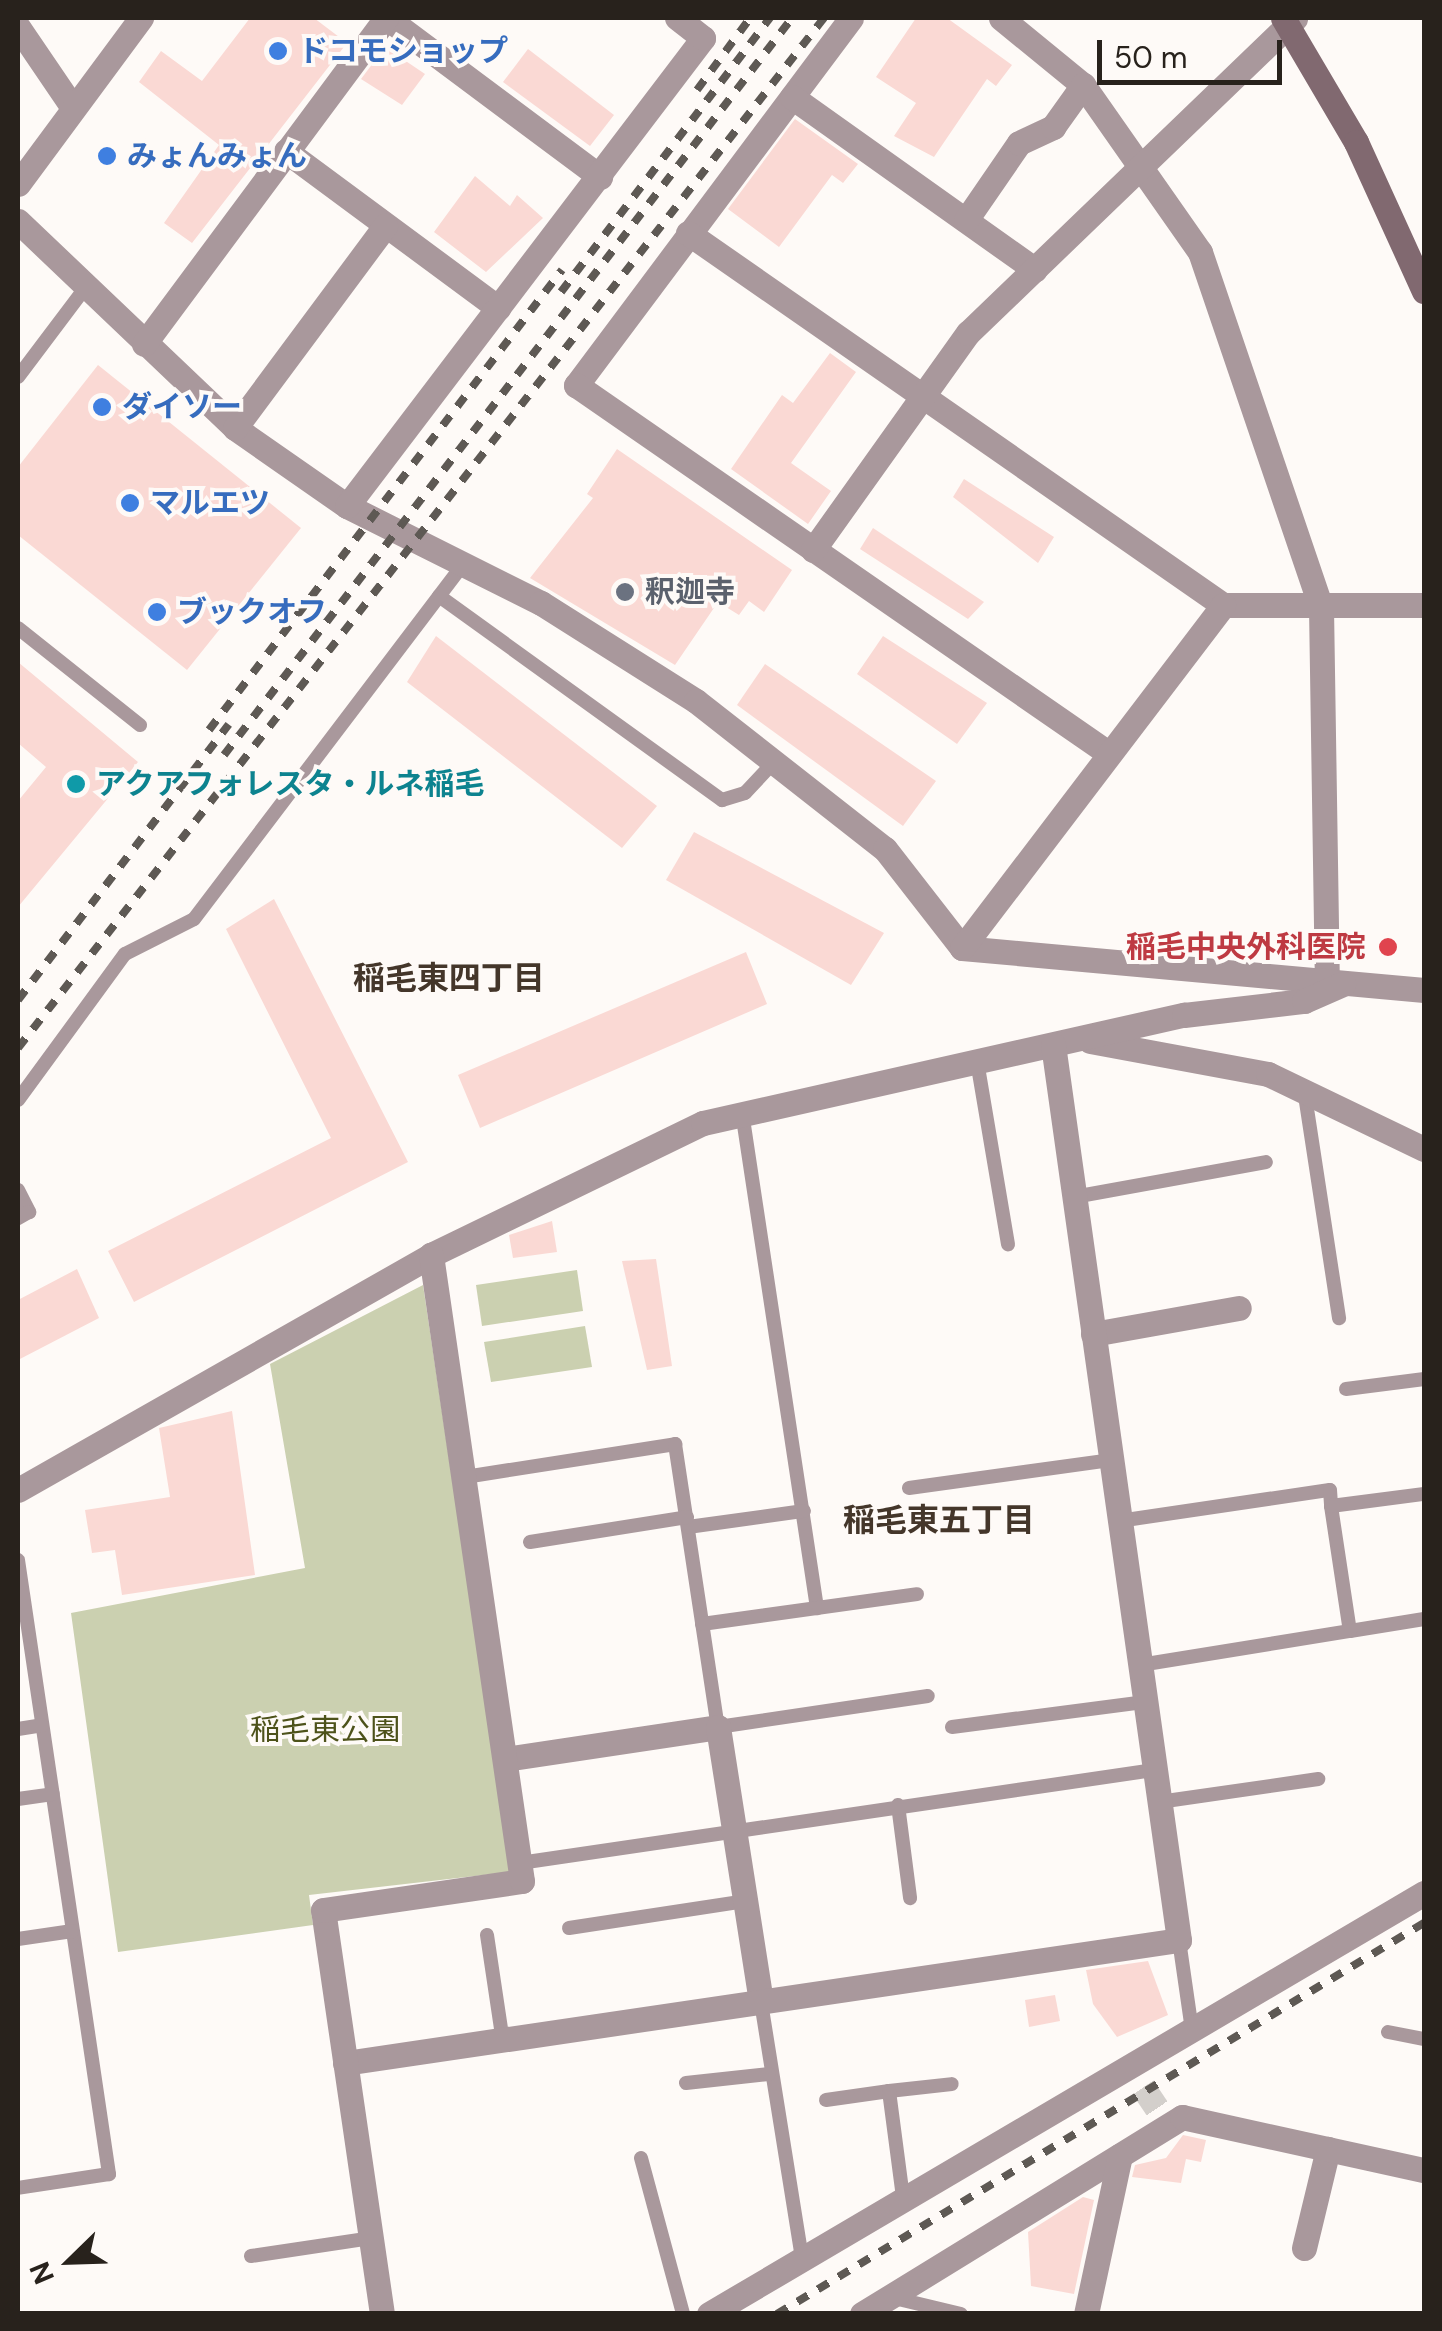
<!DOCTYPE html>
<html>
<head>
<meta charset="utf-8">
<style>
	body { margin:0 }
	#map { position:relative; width:1442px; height:2331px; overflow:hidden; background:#fefaf7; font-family:"DM Sans","Noto Sans JP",sans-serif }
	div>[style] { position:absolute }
	.green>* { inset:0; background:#cbd0b0 }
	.building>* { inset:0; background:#fad9d4 }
	.minor-tunnel>* { height:25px; margin-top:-12.5px; transform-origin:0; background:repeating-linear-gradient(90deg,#d3cfcb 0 25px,transparent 0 37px) }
	.service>* { height:14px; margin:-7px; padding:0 7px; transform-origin:7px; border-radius:7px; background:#a9989c }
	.minor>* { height:25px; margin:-12.5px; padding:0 12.5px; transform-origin:12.5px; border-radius:12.5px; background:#a9989c }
	.tertiary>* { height:25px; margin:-12.5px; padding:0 12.5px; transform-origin:12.5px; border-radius:12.5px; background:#a9989c }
	.secondary>* { height:25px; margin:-12.5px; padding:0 12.5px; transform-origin:12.5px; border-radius:12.5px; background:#816970 }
	.rail>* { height:8px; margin-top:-4px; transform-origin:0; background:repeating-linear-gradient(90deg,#5e5954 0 12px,transparent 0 24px) }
	.dots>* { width:28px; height:28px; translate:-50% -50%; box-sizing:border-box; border:5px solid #fefaf7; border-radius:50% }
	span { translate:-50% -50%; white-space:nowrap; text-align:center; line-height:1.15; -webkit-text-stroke:8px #fefaf7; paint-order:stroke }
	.shop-label { font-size:30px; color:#366cbe; font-weight:700 }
	.left { translate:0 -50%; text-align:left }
	.worship-label { font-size:30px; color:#5b616d; font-weight:700 }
	.culture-label { font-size:30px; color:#0d838f; font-weight:700 }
	.health-label { font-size:30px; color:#be3a42; font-weight:700 }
	.right { translate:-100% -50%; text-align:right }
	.park-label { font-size:30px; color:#4d521a }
	.neighbourhood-label { font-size:32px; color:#44362a; font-weight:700 }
	.frame { position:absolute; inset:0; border:20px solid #28221c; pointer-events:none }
	.north { position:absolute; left:20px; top:2211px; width:100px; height:100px; -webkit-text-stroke:8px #fefaf7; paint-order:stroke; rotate:247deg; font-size:28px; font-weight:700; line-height:40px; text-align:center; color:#28221c }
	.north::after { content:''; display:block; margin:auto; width:35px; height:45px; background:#28221c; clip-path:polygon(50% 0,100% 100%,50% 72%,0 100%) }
	.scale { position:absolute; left:1097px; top:40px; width:185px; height:45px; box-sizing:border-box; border:5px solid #28221c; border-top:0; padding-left:12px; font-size:30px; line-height:35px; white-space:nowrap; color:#28221c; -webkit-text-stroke:8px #fefaf7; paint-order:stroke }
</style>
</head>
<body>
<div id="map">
	<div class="green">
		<i style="clip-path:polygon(577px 1270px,583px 1311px,482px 1326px,476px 1285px)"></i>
		<i style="clip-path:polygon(423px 1285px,511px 1872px,309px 1895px,313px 1925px,118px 1952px,71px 1613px,305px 1568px,270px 1364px)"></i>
		<i style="clip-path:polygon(585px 1326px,592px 1367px,491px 1382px,484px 1342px)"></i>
	</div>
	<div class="building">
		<i style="clip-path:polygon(250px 18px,314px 18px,347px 43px,192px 243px,164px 223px,219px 145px,139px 82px,161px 51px,202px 81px)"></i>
		<i style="clip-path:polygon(916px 18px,947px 18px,1012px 65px,996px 86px,987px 79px,934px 157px,894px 136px,916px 103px,876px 77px)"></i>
		<i style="clip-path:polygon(385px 47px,425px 74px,402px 105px,361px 79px)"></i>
		<i style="clip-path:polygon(528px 49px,614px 115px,590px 146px,503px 82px)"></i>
		<i style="clip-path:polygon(795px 119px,858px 164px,843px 183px,832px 175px,779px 247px,728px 209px)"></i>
		<i style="clip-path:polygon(475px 176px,510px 206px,517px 195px,543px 218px,486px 272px,434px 232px)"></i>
		<i style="clip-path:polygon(830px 353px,856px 372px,791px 463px,831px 491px,808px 524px,731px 469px,782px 395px,793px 403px)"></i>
		<i style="clip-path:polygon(98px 365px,301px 528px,187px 670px,18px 535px,18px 467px)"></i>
		<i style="clip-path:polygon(617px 449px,792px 570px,764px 612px,749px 601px,739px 615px,718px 602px,675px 665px,530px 578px,593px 498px,587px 494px)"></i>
		<i style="clip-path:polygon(964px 479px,1054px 537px,1038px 563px,953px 497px)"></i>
		<i style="clip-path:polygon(873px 528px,984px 602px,968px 619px,860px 549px)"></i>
		<i style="clip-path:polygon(436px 636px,657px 806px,622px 848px,407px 682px)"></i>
		<i style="clip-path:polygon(883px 636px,987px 703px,957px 744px,857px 674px)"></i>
		<i style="clip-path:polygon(18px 662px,138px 762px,18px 907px,18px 801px,46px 767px,18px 743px)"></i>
		<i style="clip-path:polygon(765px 664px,936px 781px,903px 826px,737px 705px)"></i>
		<i style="clip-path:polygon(694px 832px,884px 933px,851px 985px,666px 880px)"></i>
		<i style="clip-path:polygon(274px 899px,408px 1162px,134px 1302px,108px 1251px,331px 1138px,226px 929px)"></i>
		<i style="clip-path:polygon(746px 952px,767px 1004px,480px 1128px,458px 1075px)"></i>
		<i style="clip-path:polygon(552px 1221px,557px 1252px,513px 1258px,509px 1235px)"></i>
		<i style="clip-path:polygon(656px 1259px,672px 1366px,647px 1370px,622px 1261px)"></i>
		<i style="clip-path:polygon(77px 1269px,99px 1318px,18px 1360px,18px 1300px)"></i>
		<i style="clip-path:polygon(232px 1411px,255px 1575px,122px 1595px,115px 1550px,92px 1553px,85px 1510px,170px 1497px,159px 1428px)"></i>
		<i style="clip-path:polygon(1148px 1961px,1168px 2015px,1117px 2037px,1093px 2004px,1086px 1970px)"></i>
		<i style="clip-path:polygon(1055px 1995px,1060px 2021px,1029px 2027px,1025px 2000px)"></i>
		<i style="clip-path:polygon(1183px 2135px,1206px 2140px,1201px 2162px,1186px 2159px,1181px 2183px,1132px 2177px,1135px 2165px,1166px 2158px)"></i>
		<i style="clip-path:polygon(1083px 2197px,1094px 2200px,1074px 2294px,1031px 2286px,1028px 2232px)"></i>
	</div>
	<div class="minor-tunnel">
		<i style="left:1143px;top:2087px;width:34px;rotate:56deg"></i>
	</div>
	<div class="service">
		<i style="left:18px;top:377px;width:111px;rotate:-53deg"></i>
		<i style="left:439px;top:596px;width:349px;rotate:35.8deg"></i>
		<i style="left:722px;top:800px;width:24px;rotate:-17deg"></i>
		<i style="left:745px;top:793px;width:42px;rotate:-46.9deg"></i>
		<i style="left:18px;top:628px;width:156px;rotate:38.5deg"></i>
		<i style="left:977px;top:1061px;width:186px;rotate:80.4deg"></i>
		<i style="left:1304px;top:1089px;width:232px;rotate:81.3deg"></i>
		<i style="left:18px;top:1100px;width:181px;rotate:-53.8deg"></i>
		<i style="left:125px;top:954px;width:77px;rotate:-26.9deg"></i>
		<i style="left:194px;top:919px;width:445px;rotate:-52.8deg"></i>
		<i style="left:742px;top:1112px;width:502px;rotate:81.4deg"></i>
		<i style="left:18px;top:1190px;width:25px;rotate:63deg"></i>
		<i style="left:29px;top:1212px;width:13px;rotate:151deg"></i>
		<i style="left:1074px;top:1197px;width:195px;rotate:-10.3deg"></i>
		<i style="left:1346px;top:1389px;width:79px;rotate:-7.3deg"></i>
		<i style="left:465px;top:1477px;width:213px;rotate:-8.9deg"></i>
		<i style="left:675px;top:1444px;width:286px;rotate:81.4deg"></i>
		<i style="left:718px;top:1727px;width:212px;rotate:-8.4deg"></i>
		<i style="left:909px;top:1488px;width:203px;rotate:-7.9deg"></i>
		<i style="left:1331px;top:1506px;width:126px;rotate:81.4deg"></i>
		<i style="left:1350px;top:1631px;width:75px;rotate:-9.2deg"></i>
		<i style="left:1119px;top:1521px;width:213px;rotate:-8.4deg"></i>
		<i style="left:1330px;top:1490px;width:16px;rotate:86deg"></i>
		<i style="left:1331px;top:1506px;width:94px;rotate:-7.4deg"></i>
		<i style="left:688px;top:1527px;width:117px;rotate:-7.9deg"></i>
		<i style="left:530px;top:1542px;width:159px;rotate:-9deg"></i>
		<i style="left:18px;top:1560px;width:621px;rotate:81.57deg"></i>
		<i style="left:109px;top:2174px;width:92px;rotate:171.3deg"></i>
		<i style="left:702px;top:1624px;width:217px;rotate:-7.9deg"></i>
		<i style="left:1140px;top:1665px;width:213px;rotate:-9.2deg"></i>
		<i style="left:952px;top:1727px;width:195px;rotate:-7.4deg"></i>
		<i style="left:18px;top:1729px;width:24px;rotate:-9deg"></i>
		<i style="left:18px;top:1799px;width:35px;rotate:-8deg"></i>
		<i style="left:1159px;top:1802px;width:161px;rotate:-8.2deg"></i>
		<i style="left:898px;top:1805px;width:94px;rotate:82.6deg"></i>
		<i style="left:520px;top:1863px;width:641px;rotate:-8.35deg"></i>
		<i style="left:569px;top:1928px;width:178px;rotate:-8.7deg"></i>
		<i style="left:487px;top:1935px;width:101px;rotate:81.5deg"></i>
		<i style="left:18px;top:1939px;width:55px;rotate:-8.4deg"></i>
		<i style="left:1179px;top:1940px;width:91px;rotate:81.8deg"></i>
		<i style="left:760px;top:1996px;width:265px;rotate:80.9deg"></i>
		<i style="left:1388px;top:2032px;width:37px;rotate:11deg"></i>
		<i style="left:686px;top:2083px;width:83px;rotate:-6.2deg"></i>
		<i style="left:889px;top:2091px;width:63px;rotate:-6.3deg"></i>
		<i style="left:826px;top:2100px;width:64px;rotate:-8.1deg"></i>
		<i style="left:889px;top:2091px;width:108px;rotate:82.5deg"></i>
		<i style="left:641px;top:2158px;width:162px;rotate:74.9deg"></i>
		<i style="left:251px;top:2256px;width:121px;rotate:-8.5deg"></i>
		<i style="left:890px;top:2297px;width:73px;rotate:13.5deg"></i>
	</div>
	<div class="minor">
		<i style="left:387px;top:18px;width:266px;rotate:36.7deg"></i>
		<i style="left:851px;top:18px;width:459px;rotate:126.8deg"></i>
		<i style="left:576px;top:385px;width:647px;rotate:34.67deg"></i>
		<i style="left:1001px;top:18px;width:106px;rotate:39.3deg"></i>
		<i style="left:1083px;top:85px;width:204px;rotate:55deg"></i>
		<i style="left:1200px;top:252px;width:375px;rotate:71.2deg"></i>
		<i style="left:1321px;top:607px;width:374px;rotate:89.1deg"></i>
		<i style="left:18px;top:27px;width:98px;rotate:55.8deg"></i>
		<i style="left:792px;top:97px;width:298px;rotate:35.4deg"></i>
		<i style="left:286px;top:151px;width:264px;rotate:36.5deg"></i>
		<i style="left:966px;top:220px;width:93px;rotate:-55.5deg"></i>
		<i style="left:1019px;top:143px;width:38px;rotate:-25deg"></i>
		<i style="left:1053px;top:127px;width:52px;rotate:-54.5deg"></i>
		<i style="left:18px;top:221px;width:300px;rotate:43.6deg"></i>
		<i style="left:235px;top:428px;width:136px;rotate:34.9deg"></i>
		<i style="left:347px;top:506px;width:217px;rotate:26.6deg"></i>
		<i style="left:541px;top:603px;width:183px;rotate:32.3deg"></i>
		<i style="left:696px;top:701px;width:240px;rotate:38.1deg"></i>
		<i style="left:885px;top:849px;width:125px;rotate:52.1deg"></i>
		<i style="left:962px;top:948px;width:464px;rotate:5.2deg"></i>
		<i style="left:688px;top:233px;width:652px;rotate:34.81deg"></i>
		<i style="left:1223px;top:605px;width:201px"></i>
		<i style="left:144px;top:344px;width:406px;rotate:-53.4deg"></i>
		<i style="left:235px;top:428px;width:252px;rotate:-53.4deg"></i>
		<i style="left:347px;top:506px;width:588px;rotate:-52.74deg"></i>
		<i style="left:703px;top:38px;width:33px;rotate:-142deg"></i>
		<i style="left:813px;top:550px;width:267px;rotate:-54.5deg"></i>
		<i style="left:968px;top:333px;width:454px;rotate:-43.9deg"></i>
		<i style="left:962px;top:948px;width:431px;rotate:-52.7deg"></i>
		<i style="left:1090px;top:1041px;width:181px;rotate:10.5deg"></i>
		<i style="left:1268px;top:1074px;width:173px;rotate:25.7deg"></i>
		<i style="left:1093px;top:1334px;width:148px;rotate:-10.1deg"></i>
		<i style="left:18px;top:1490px;width:475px;rotate:-29.6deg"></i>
		<i style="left:431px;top:1255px;width:302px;rotate:-25.9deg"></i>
		<i style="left:703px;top:1123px;width:493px;rotate:-12.7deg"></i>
		<i style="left:1184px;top:1015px;width:121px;rotate:-6.7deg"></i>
		<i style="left:1304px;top:1001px;width:43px;rotate:-23.6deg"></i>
		<i style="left:505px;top:1759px;width:215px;rotate:-8.5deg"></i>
		<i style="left:718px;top:1727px;width:271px;rotate:81.1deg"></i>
		<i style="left:345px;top:2063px;width:843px;rotate:-8.39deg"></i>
		<i style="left:1179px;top:1940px;width:904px;rotate:-98.01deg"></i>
		<i style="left:1304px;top:2248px;width:102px;rotate:-76.4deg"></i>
		<i style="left:382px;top:2314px;width:408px;rotate:-98.3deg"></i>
		<i style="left:323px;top:1910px;width:201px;rotate:-8.3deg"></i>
		<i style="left:522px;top:1881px;width:633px;rotate:-98.27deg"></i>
		<i style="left:709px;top:2314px;width:830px;rotate:-30.49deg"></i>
		<i style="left:862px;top:2314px;width:376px;rotate:-31.6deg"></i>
		<i style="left:1182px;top:2117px;width:248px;rotate:12.4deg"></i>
		<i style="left:1086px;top:2314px;width:162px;rotate:-77.9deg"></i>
	</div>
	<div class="tertiary">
		<i style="left:18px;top:184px;width:207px;rotate:-53.5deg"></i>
	</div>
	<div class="secondary">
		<i style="left:1283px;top:18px;width:144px;rotate:59.5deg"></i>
		<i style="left:1356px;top:142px;width:164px;rotate:65.5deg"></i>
	</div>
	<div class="rail">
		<i style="left:697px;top:90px;width:89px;rotate:-53.6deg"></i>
		<i style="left:561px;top:292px;width:345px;rotate:-52.7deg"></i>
		<i style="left:209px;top:730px;width:580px;rotate:-52.5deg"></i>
		<i style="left:224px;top:755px;width:930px;rotate:-52.38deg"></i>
		<i style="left:18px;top:1000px;width:347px;rotate:-52.6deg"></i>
		<i style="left:18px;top:1048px;width:1308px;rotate:-51.96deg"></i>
		<i style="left:777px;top:2314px;width:756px;rotate:-31.15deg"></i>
	</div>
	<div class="dots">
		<i style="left:278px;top:51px;background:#3f7fe0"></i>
		<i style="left:107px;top:156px;background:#3f7fe0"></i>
		<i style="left:102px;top:407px;background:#3f7fe0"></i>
		<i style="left:130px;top:503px;background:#3f7fe0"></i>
		<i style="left:625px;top:592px;background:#6b7280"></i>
		<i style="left:157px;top:612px;background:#3f7fe0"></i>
		<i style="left:76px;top:784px;background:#0f9aa8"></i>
		<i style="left:1388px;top:947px;background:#e0444e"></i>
	</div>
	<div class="shop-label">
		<span class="left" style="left:298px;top:51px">ドコモショップ</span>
		<span class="left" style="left:127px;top:156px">みょんみょん</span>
		<span class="left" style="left:122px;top:407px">ダイソー</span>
		<span class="left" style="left:150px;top:503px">マルエツ</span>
		<span class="left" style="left:177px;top:612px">ブックオフ</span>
	</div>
	<div class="worship-label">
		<span class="left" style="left:645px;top:592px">釈迦寺</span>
	</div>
	<div class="culture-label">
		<span class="left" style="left:96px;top:784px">アクアフォレスタ・ルネ稲毛</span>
	</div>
	<div class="health-label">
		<span class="right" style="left:1366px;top:947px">稲毛中央外科医院</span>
	</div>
	<div class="park-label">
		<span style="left:325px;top:1730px">稲毛東公園</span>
	</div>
	<div class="neighbourhood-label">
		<span style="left:449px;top:978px">稲毛東四丁目</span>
		<span style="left:939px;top:1520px">稲毛東五丁目</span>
	</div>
	<div class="frame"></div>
	<div class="north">N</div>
	<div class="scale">50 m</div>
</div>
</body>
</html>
